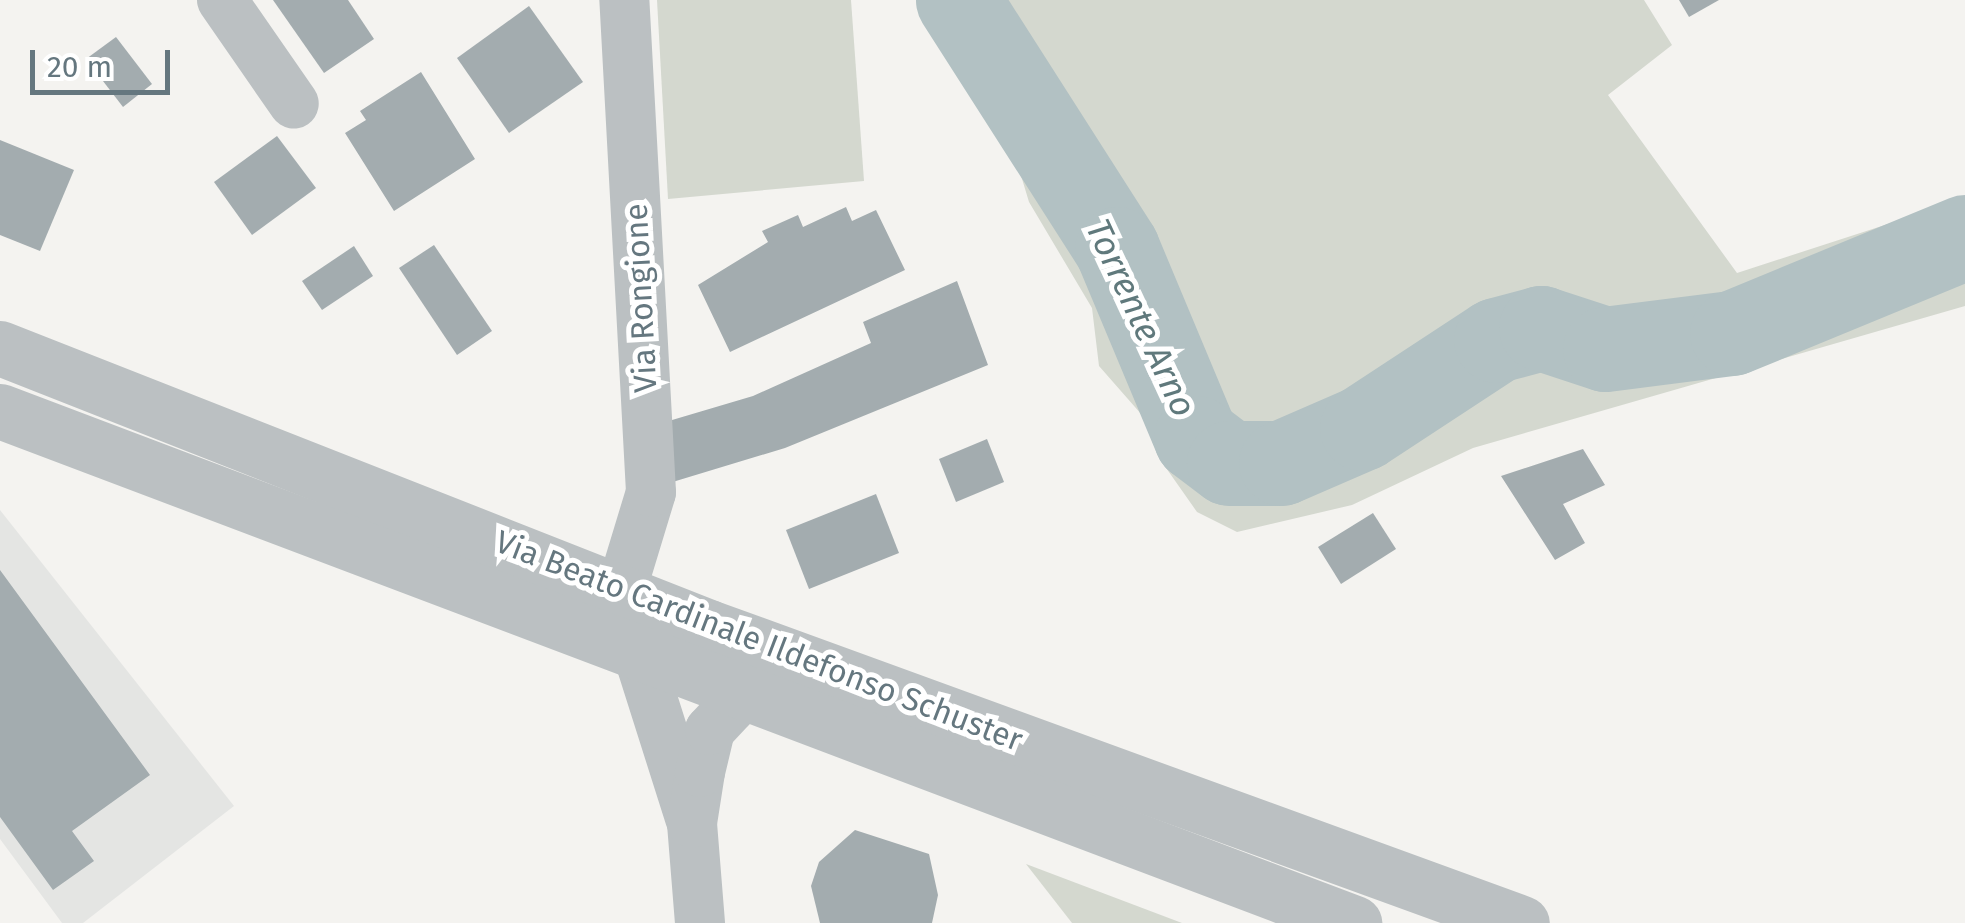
<!DOCTYPE html>
<html>
<head>
<meta charset="utf-8">
<style>
	body { margin:0 }
	#map { position:relative; width:1965px; height:923px; overflow:hidden; background:#f4f3f0; font-family:"Fira Sans",sans-serif }
	div>[style] { position:absolute }
	.built>* { inset:0; background:#e4e5e3 }
	.green>* { inset:0; background:#d4d8cf }
	.river>* { height:85px; margin:-42.5px; padding:0 42.5px; transform-origin:42.5px; border-radius:42.5px; background:#b2c1c3 }
	.building>* { inset:0; background:#a3acaf }
	.minor>* { height:50px; margin:-25px; padding:0 25px; transform-origin:25px; border-radius:25px; background:#bbc0c2 }
	.tertiary>* { height:55px; margin:-27.5px; padding:0 27.5px; transform-origin:27.5px; border-radius:27.5px; background:#bbc0c2 }
	span { translate:-50% -50%; white-space:nowrap; text-align:center; line-height:1.15; -webkit-text-stroke:10px #fff; paint-order:stroke }
	.street-label { font-size:32px; color:#65777f }
	.water-label { font-size:35px; color:#60797c; font-style:italic }
	.scale { position:absolute; left:30px; top:50px; width:140px; height:45px; box-sizing:border-box; border:5px solid #65777f; border-top:0; padding-left:12px; font-size:30px; line-height:35px; white-space:nowrap; color:#65777f; -webkit-text-stroke:8px #fff; paint-order:stroke }
</style>
</head>
<body>
<div id="map">
	<div class="built">
		<i style="clip-path:polygon(0 510px,234px 806px,83px 923px,62px 923px,0 839px)"></i>
	</div>
	<div class="green">
		<i style="clip-path:polygon(657px 0,851px 0,864px 181px,668px 199px)"></i>
		<i style="clip-path:polygon(929px 0,1644px 0,1672px 45px,1608px 95px,1737px 273px,1965px 199px,1965px 306px,1473px 448px,1352px 505px,1237px 532px,1197px 512px,1164px 465px,1156px 431px,1099px 366px,1092px 308px,1029px 202px,1009px 136px)"></i>
		<i style="clip-path:polygon(1026px 864px,1182px 923px,1072px 923px)"></i>
	</div>
	<div class="river">
		<i style="left:958px;top:0;width:295px;rotate:57.4deg"></i>
		<i style="left:1117px;top:249px;width:205px;rotate:67.3deg"></i>
		<i style="left:1196px;top:438px;width:41px;rotate:37.1deg"></i>
		<i style="left:1229px;top:463px;width:52px"></i>
		<i style="left:1281px;top:463px;width:88px;rotate:-23.4deg"></i>
		<i style="left:1362px;top:428px;width:160px;rotate:-33.3deg"></i>
		<i style="left:1496px;top:340px;width:47px;rotate:-14.9deg"></i>
		<i style="left:1541px;top:328px;width:67px;rotate:18.2deg"></i>
		<i style="left:1605px;top:349px;width:128px;rotate:-7.2deg"></i>
		<i style="left:1732px;top:333px;width:252px;rotate:-22.4deg"></i>
	</div>
	<div class="building">
		<i style="clip-path:polygon(273px 0,348px 0,374px 39px,324px 73px)"></i>
		<i style="clip-path:polygon(1679px 0,1719px 0,1689px 17px)"></i>
		<i style="clip-path:polygon(529px 6px,583px 82px,509px 133px,457px 58px)"></i>
		<i style="clip-path:polygon(116px 37px,152px 84px,123px 107px,86px 59px)"></i>
		<i style="clip-path:polygon(421px 72px,475px 159px,394px 211px,345px 133px,366px 120px,360px 111px)"></i>
		<i style="clip-path:polygon(277px 136px,316px 188px,252px 235px,214px 182px)"></i>
		<i style="clip-path:polygon(0 140px,74px 170px,40px 251px,0 235px)"></i>
		<i style="clip-path:polygon(846px 207px,852px 221px,876px 210px,905px 270px,730px 352px,698px 285px,768px 242px,762px 231px,798px 215px,803px 227px)"></i>
		<i style="clip-path:polygon(434px 245px,492px 331px,457px 355px,399px 268px)"></i>
		<i style="clip-path:polygon(354px 246px,373px 276px,322px 310px,302px 281px)"></i>
		<i style="clip-path:polygon(957px 281px,988px 365px,785px 448px,666px 484px,662px 423px,753px 396px,871px 343px,863px 322px)"></i>
		<i style="clip-path:polygon(987px 439px,1004px 482px,956px 502px,939px 459px)"></i>
		<i style="clip-path:polygon(1583px 449px,1605px 485px,1563px 504px,1585px 543px,1555px 560px,1501px 476px)"></i>
		<i style="clip-path:polygon(876px 494px,899px 553px,809px 589px,786px 530px)"></i>
		<i style="clip-path:polygon(1373px 513px,1396px 549px,1341px 584px,1318px 547px)"></i>
		<i style="clip-path:polygon(0 570px,150px 775px,72px 831px,94px 861px,53px 890px,0 817px)"></i>
		<i style="clip-path:polygon(855px 830px,929px 854px,938px 895px,932px 923px,820px 923px,811px 886px,819px 862px)"></i>
	</div>
	<div class="minor">
		<i style="left:222px;top:0;width:126px;rotate:55.3deg"></i>
		<i style="left:621px;top:591px;width:103px;rotate:-73.1deg"></i>
		<i style="left:651px;top:492px;width:493px;rotate:-93.1deg"></i>
		<i style="left:640px;top:660px;width:166px;rotate:72.4deg"></i>
		<i style="left:700px;top:923px;width:100px;rotate:-94.6deg"></i>
		<i style="left:692px;top:823px;width:52px;rotate:-81.1deg"></i>
		<i style="left:700px;top:772px;width:43px;rotate:-76.6deg"></i>
		<i style="left:710px;top:730px;width:45px;rotate:-46.8deg"></i>
	</div>
	<div class="tertiary">
		<i style="left:0;top:348px;width:762px;rotate:21.48deg"></i>
		<i style="left:709px;top:627px;width:865px;rotate:20.01deg"></i>
		<i style="left:0;top:411px;width:1448px;rotate:20.71deg"></i>
	</div>
	<div class="street-label">
		<span style="left:641px;top:298px;rotate:-93deg">Via Rongione</span>
		<span style="left:759px;top:641px;rotate:21deg">Via Beato Cardinale Ildefonso Schuster</span>
	</div>
	<div class="water-label">
		<span style="left:1141px;top:318px;rotate:65deg">Torrente Arno</span>
	</div>
	<div class="scale">20 m</div>
</div>
</body>
</html>
